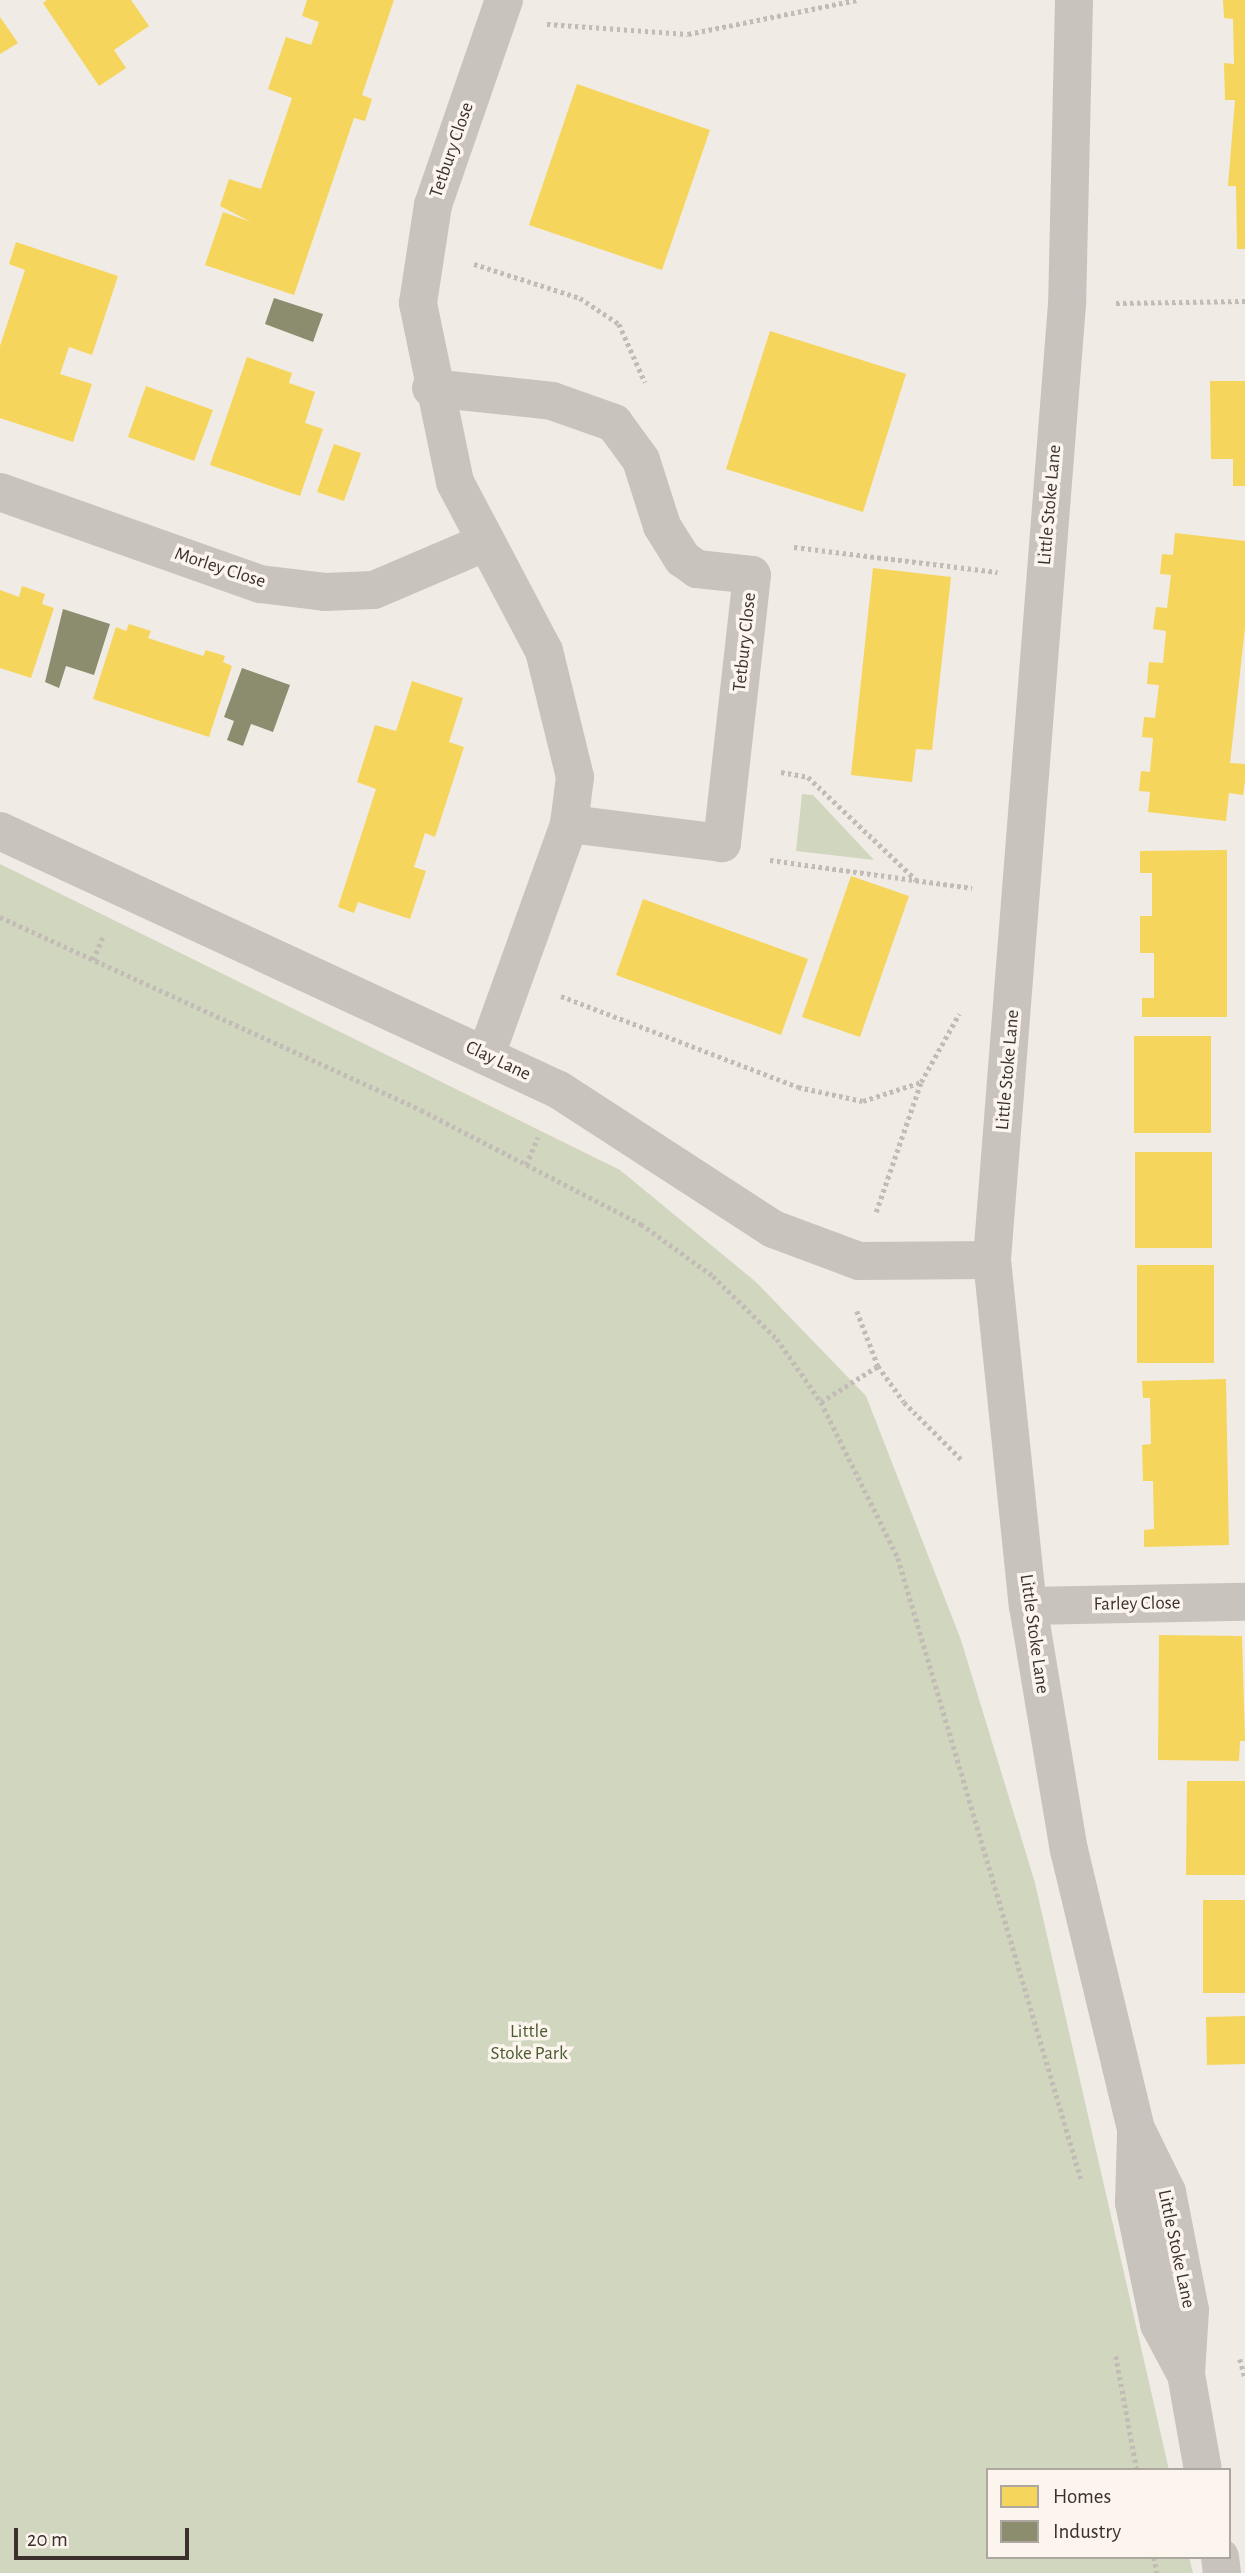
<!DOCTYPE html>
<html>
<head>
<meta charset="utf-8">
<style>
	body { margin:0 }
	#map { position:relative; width:1245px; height:2573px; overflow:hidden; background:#f0ebe5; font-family:"Alegreya Sans",sans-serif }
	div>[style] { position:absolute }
	.green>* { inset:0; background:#d1d6bf }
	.homes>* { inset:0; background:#f6d55c }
	.industry>* { inset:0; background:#8c8c6e }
	.path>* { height:4.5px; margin-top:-2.25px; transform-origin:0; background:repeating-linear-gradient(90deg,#c2bbb6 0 3.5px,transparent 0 7px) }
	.minor>* { height:38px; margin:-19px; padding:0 19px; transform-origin:19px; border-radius:19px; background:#c9c3be }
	span { translate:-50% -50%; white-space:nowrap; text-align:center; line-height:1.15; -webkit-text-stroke:7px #fbf5ee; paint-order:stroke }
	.street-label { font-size:19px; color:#3b302b }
	.park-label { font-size:19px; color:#4a5a2e }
	.legend { position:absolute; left:986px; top:2468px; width:245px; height:91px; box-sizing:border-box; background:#fbf5ee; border:2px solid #aea6a0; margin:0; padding:9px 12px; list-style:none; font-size:21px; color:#3b302b }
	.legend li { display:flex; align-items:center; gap:14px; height:35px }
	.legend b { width:35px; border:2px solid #aea6a0 }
	.scale { position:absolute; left:14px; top:2528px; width:175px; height:32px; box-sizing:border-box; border:4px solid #3b302b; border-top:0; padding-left:9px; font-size:21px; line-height:24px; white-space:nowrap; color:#3b302b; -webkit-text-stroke:5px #fbf5ee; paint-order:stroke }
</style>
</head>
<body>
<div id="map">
	<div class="green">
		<i style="clip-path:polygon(802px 794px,813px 795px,874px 860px,796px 851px)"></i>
		<i style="clip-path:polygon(0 864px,620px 1170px,756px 1282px,866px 1396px,961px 1640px,1035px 1883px,1169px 2470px,988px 2470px,988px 2557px,1189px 2557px,1193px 2573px,0 2573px)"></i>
	</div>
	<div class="homes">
		<i style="clip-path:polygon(47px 0,131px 0,149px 26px,114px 50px,126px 68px,99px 86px,43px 3px)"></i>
		<i style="clip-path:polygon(307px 0,394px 0,362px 95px,372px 99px,365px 121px,354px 118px,294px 295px,205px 265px,223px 212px,251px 222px,220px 206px,229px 179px,261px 189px,292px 98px,268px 89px,286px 37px,311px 45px,319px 22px,302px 16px)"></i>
		<i style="clip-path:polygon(1223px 0,1245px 0,1245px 249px,1237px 249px,1236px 186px,1228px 186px,1235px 100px,1225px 100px,1224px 63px,1234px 64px,1233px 19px,1224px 18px)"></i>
		<i style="clip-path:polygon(0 17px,18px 43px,0 54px)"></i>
		<i style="clip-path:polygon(577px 84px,710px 130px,662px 270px,529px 225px)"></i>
		<i style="clip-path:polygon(16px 242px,118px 276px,92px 355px,69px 347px,60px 374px,92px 384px,73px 442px,0 418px,0 346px,25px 270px,9px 264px)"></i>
		<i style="clip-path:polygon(770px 331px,906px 374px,863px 512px,726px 469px)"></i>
		<i style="clip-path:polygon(247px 357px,292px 373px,289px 383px,315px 392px,305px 423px,323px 429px,300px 496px,210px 465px)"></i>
		<i style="clip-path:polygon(1210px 381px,1245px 381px,1245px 486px,1233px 486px,1233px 459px,1211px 459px)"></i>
		<i style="clip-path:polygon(146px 386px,213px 410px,194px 461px,128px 437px)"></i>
		<i style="clip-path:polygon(334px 444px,361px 453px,344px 501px,317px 492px)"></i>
		<i style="clip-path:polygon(1175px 533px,1245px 541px,1245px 628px,1230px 763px,1245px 764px,1245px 781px,1243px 795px,1229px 793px,1226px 821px,1148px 812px,1150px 792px,1139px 791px,1141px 771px,1150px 772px,1153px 738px,1142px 737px,1144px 717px,1155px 718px,1159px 685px,1147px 684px,1149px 662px,1163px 663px,1166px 631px,1153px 629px,1156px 607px,1167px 608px,1171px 575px,1160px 574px,1162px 554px,1173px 555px)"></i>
		<i style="clip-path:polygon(873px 568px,951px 577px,932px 750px,916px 749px,912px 782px,851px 775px)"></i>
		<i style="clip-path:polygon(22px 586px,45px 594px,42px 604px,54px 608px,31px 678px,0 668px,0 590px,19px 597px)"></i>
		<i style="clip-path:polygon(129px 624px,151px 631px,148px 638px,203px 656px,206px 650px,225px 656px,223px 662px,232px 666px,209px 737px,93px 699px,116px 627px,126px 631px)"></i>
		<i style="clip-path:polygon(412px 681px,463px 698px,449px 742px,464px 747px,435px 837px,425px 833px,414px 867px,426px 871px,410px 919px,358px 902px,354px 913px,338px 907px,376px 789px,357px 782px,375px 725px,396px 731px)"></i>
		<i style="clip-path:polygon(1227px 850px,1227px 1017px,1142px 1017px,1142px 998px,1154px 998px,1154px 953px,1140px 953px,1140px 916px,1152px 916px,1152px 873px,1140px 873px,1140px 851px)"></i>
		<i style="clip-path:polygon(851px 876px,909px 896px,860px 1037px,802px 1017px)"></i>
		<i style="clip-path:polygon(643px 899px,808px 959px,781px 1035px,616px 975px)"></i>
		<i style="clip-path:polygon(1134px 1036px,1211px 1036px,1211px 1133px,1134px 1133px)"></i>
		<i style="clip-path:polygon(1135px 1152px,1212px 1152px,1212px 1248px,1135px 1248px)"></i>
		<i style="clip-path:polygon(1137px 1265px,1214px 1265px,1214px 1363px,1137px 1363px)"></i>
		<i style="clip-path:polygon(1226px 1379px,1229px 1545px,1144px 1547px,1144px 1530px,1154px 1529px,1153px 1481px,1143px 1481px,1142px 1445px,1151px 1444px,1150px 1398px,1143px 1398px,1142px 1381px)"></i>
		<i style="clip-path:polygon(1159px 1635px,1242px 1636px,1245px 1741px,1240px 1741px,1239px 1761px,1158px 1760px)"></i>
		<i style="clip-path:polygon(1187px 1781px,1245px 1781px,1245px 1875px,1186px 1875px)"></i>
		<i style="clip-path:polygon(1203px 1900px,1245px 1900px,1245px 1993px,1203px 1993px)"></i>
		<i style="clip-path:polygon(1245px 2016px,1245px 2064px,1207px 2065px,1206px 2017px)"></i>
	</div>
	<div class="industry">
		<i style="clip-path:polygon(274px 298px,323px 314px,313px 342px,265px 324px)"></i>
		<i style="clip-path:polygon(63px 609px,110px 624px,94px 675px,66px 666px,59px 688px,45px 682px)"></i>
		<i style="clip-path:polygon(242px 668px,290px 685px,273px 732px,251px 724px,243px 746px,227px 740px,234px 721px,224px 717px)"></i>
	</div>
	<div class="path">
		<i style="left:547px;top:24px;width:141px;rotate:4.1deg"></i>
		<i style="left:688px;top:34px;width:172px;rotate:-11.4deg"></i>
		<i style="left:474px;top:264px;width:111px;rotate:17.8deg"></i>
		<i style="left:580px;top:298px;width:47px;rotate:33.7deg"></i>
		<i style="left:619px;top:324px;width:64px;rotate:65.9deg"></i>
		<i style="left:1116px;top:303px;width:129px;rotate:-0.9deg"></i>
		<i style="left:794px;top:547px;width:205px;rotate:7deg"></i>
		<i style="left:781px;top:772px;width:27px;rotate:10deg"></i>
		<i style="left:808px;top:777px;width:149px;rotate:43.6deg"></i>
		<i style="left:770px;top:860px;width:204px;rotate:7.9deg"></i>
		<i style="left:0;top:917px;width:463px;rotate:24.6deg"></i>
		<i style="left:421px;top:1110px;width:248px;rotate:27.4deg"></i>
		<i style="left:641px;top:1224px;width:89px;rotate:35.8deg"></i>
		<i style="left:713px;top:1276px;width:90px;rotate:44.5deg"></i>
		<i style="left:777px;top:1339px;width:77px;rotate:55.1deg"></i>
		<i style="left:821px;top:1402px;width:174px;rotate:63.7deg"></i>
		<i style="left:898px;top:1558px;width:647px;rotate:73.58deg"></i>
		<i style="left:93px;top:960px;width:28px;rotate:-67deg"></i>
		<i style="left:561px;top:996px;width:254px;rotate:21deg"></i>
		<i style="left:798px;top:1087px;width:66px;rotate:12.2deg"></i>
		<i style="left:863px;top:1101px;width:61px;rotate:-18.1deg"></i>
		<i style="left:921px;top:1082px;width:78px;rotate:-60.8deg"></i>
		<i style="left:526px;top:1165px;width:30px;rotate:-67deg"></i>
		<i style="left:876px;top:1212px;width:138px;rotate:-70.9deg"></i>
		<i style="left:857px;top:1311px;width:59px;rotate:69.1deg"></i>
		<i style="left:878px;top:1366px;width:44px;rotate:54.2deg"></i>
		<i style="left:904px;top:1402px;width:81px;rotate:45deg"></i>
		<i style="left:821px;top:1402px;width:67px;rotate:-32.3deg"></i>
		<i style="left:1116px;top:2356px;width:116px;rotate:79.6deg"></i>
		<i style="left:1240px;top:2359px;width:20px;rotate:75deg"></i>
		<i style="left:1154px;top:2557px;width:16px;rotate:79deg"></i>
	</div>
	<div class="minor">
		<i style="left:1074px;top:0;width:304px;rotate:91.3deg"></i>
		<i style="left:1067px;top:304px;width:959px;rotate:94.49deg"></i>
		<i style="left:992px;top:1260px;width:348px;rotate:84.1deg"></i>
		<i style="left:1028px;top:1606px;width:247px;rotate:80.5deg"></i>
		<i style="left:1069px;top:1850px;width:287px;rotate:76.5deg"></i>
		<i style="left:1136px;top:2129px;width:70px;rotate:63.8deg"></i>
		<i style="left:1167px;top:2192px;width:120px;rotate:79deg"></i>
		<i style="left:1190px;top:2310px;width:64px;rotate:93.6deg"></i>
		<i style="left:1186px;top:2374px;width:97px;rotate:80deg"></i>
		<i style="left:431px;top:388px;width:122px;rotate:6.1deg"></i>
		<i style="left:552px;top:401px;width:66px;rotate:19.5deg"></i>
		<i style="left:614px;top:423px;width:46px;rotate:53.9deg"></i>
		<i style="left:641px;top:460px;width:69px;rotate:72.3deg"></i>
		<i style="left:662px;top:526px;width:39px;rotate:58deg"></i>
		<i style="left:683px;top:559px;width:17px;rotate:36deg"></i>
		<i style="left:697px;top:569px;width:55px;rotate:6.2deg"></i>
		<i style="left:752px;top:575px;width:270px;rotate:96.4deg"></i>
		<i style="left:722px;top:843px;width:154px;rotate:-172.9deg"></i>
		<i style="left:0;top:492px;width:276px;rotate:19.5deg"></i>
		<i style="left:260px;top:584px;width:65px;rotate:7deg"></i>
		<i style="left:325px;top:592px;width:49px;rotate:-2.3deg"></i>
		<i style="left:374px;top:590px;width:117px;rotate:-23.1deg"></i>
		<i style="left:0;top:831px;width:616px;rotate:24.86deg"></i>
		<i style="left:559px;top:1090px;width:255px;rotate:33deg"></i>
		<i style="left:773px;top:1229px;width:92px;rotate:20.4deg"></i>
		<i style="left:859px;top:1261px;width:133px;rotate:-0.4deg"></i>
		<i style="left:486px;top:1055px;width:245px;rotate:-70.2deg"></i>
		<i style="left:569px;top:824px;width:47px;rotate:-82.7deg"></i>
		<i style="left:575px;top:777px;width:130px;rotate:-103.8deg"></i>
		<i style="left:544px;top:651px;width:191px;rotate:-117.8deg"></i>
		<i style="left:455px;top:482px;width:183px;rotate:-101.7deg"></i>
		<i style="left:418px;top:303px;width:99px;rotate:-81.3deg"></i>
		<i style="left:433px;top:205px;width:217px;rotate:-70.9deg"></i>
		<i style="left:1028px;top:1606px;width:217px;rotate:-1.1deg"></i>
		<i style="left:1136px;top:2135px;width:68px;rotate:91.7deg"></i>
		<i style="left:1134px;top:2203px;width:124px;rotate:78.3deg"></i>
		<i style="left:1159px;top:2324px;width:55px;rotate:62deg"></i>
		<i style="left:1220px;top:2557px;width:16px;rotate:83deg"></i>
	</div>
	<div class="street-label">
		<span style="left:452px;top:150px;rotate:-71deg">Tetbury Close</span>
		<span style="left:1050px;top:505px;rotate:-85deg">Little Stoke Lane</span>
		<span style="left:220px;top:568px;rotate:18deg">Morley Close</span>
		<span style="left:745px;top:642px;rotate:-84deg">Tetbury Close</span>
		<span style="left:498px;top:1061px;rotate:25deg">Clay Lane</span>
		<span style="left:1008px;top:1070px;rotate:-85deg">Little Stoke Lane</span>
		<span style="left:1137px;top:1604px;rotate:-1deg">Farley Close</span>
		<span style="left:1034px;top:1634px;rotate:82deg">Little Stoke Lane</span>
		<span style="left:1176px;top:2249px;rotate:78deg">Little Stoke Lane</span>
	</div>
	<div class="park-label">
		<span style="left:529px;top:2043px">Little<br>Stoke Park</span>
	</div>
	<ul class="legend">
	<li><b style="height:19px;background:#f6d55c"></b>Homes</li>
	<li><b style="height:19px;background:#8c8c6e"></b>Industry</li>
	</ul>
	<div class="scale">20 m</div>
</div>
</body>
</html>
